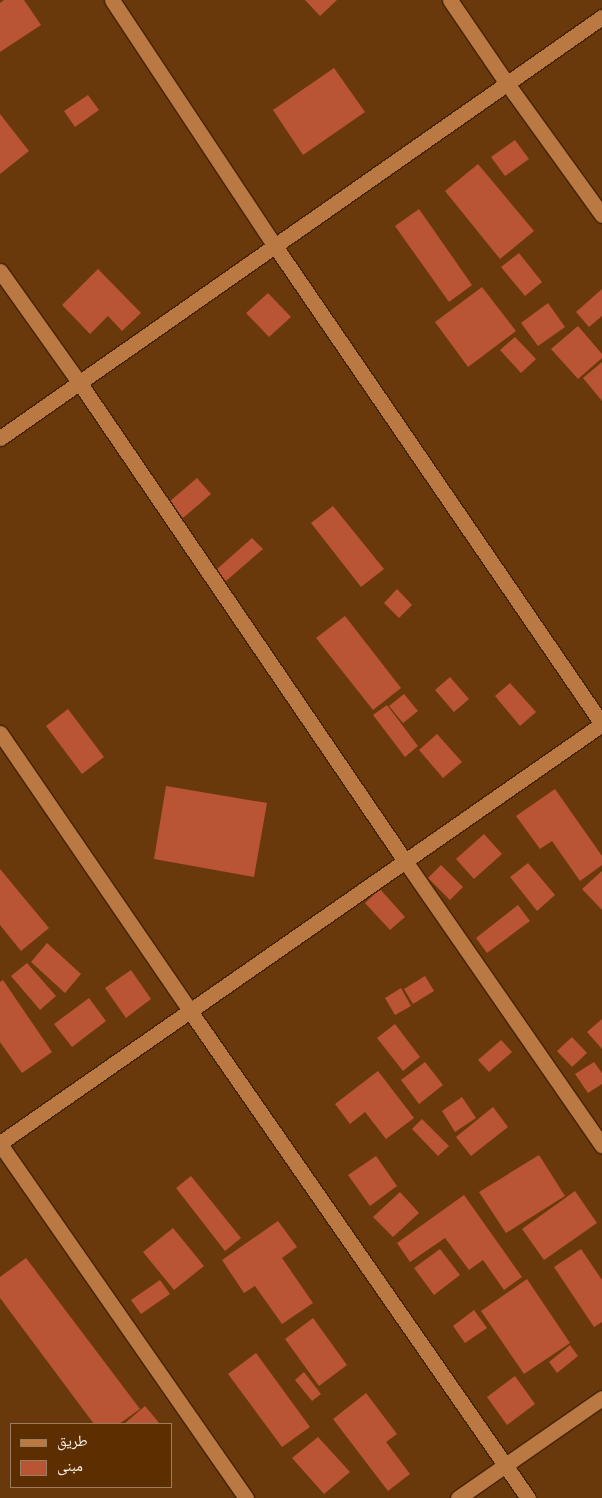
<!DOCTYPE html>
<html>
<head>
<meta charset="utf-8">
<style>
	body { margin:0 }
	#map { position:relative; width:602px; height:1498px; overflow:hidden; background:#69390c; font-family:"Noto Serif","Noto Naskh Arabic",serif }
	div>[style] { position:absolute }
	.building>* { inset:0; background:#b95434 }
	.roads { filter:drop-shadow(1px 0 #452305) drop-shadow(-1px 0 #452305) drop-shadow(0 1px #452305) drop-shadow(0 -1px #452305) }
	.minor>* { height:15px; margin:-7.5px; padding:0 7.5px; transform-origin:7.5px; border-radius:7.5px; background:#ba7842 }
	span { translate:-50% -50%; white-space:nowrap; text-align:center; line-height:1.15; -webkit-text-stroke:5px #5d2e00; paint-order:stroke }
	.legend { position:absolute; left:10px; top:1423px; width:162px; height:65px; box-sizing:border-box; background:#5d2e00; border:1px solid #9c7d5f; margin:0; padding:6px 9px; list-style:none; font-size:15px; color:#faf3ed }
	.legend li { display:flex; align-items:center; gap:10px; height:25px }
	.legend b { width:25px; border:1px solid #9c7d5f }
</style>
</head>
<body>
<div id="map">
	<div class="building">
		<i style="clip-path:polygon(4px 0,24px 0,41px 25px,0 52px,0 3px)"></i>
		<i style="clip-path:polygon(305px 0,337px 0,320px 16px)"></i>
		<i style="clip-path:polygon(334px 68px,365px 112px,303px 155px,273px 110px)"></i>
		<i style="clip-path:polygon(88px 95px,99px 110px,75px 127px,64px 111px)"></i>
		<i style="clip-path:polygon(0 114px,29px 151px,0 174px)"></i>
		<i style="clip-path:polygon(515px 140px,529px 159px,505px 176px,491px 157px)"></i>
		<i style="clip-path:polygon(478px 164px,534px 231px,500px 259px,445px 191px)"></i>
		<i style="clip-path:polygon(419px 209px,472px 285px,449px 302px,395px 226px)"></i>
		<i style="clip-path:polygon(519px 253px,542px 282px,525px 296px,501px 267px)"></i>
		<i style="clip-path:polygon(98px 269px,141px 313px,122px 331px,108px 316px,90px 334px,62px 305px)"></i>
		<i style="clip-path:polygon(482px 287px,516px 331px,468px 367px,435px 322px)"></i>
		<i style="clip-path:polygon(602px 289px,602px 316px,589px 327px,576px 312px)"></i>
		<i style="clip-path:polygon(268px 293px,291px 317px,269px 337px,246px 313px)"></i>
		<i style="clip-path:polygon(548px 303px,565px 327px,538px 346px,521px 323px)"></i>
		<i style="clip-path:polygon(578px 326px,602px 354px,602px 358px,578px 379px,551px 349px)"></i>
		<i style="clip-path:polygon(515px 337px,536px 359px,521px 373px,500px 350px)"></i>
		<i style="clip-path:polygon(602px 362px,602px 401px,583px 378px)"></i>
		<i style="clip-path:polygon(197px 478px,211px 494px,183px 518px,169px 502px)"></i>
		<i style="clip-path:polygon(333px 506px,384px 569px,361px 587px,311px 523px)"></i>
		<i style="clip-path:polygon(252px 538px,263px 549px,226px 581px,216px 570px)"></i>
		<i style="clip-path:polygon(397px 589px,412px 605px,399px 618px,384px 603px)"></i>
		<i style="clip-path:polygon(345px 616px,401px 688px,373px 710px,316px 638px)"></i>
		<i style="clip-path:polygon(450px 677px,469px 699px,454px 712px,435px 690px)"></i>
		<i style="clip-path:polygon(510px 683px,536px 712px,520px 726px,495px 696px)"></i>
		<i style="clip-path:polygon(404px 694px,418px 711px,403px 723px,389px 706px)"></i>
		<i style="clip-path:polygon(387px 705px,418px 746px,405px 757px,373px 715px)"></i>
		<i style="clip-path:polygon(68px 709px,104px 757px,82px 774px,46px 726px)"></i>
		<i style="clip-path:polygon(437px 734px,462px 762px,443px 778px,419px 750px)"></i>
		<i style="clip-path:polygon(166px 786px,267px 803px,254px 877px,154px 859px)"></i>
		<i style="clip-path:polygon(555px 789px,602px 856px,602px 865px,580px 881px,552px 841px,540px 849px,516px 816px)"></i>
		<i style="clip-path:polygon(484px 834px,502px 854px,474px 879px,456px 859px)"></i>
		<i style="clip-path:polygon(528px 863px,555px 895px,537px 911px,510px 877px)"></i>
		<i style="clip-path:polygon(441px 865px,463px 887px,450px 900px,428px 878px)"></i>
		<i style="clip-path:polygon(0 869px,49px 928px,21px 951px,0 925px)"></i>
		<i style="clip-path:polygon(602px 871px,602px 910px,582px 889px)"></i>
		<i style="clip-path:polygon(380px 889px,405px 917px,390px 930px,365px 903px)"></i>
		<i style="clip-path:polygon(518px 905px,530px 921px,487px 953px,476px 938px)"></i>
		<i style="clip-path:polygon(47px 943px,81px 974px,65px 993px,31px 962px)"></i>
		<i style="clip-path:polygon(27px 963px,56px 996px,40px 1010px,11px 976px)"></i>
		<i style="clip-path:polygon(131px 970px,151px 999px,126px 1018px,105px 988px)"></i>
		<i style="clip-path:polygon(425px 976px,434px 991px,413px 1004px,404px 989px)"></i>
		<i style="clip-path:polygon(3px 980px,52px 1052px,22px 1073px,0 1042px,0 982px)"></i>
		<i style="clip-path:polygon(401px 988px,411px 1006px,395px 1015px,385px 998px)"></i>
		<i style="clip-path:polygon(89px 998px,106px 1021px,72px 1047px,54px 1024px)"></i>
		<i style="clip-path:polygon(602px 1019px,602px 1049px,587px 1032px)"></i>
		<i style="clip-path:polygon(395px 1024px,420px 1057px,403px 1071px,377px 1038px)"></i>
		<i style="clip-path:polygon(572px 1037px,587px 1053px,572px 1067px,557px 1051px)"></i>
		<i style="clip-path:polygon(501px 1040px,512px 1052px,489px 1072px,478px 1060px)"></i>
		<i style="clip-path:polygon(425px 1062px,443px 1085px,419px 1104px,401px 1080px)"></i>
		<i style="clip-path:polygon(594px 1062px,602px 1073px,602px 1084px,588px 1093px,575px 1074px)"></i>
		<i style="clip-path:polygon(378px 1071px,414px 1118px,386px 1139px,365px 1112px,350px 1124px,335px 1104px)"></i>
		<i style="clip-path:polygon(462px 1097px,476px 1118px,455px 1132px,442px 1111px)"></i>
		<i style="clip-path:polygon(493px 1107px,508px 1127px,471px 1156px,456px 1137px)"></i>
		<i style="clip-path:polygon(422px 1119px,449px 1146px,438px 1156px,412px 1129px)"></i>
		<i style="clip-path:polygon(539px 1155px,565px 1196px,506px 1233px,479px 1192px)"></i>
		<i style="clip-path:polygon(376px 1156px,397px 1186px,370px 1206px,348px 1175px)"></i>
		<i style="clip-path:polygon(191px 1176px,241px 1238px,225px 1251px,176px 1188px)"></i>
		<i style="clip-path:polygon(575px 1191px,597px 1223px,544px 1260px,522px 1229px)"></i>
		<i style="clip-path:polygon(400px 1192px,419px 1213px,393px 1237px,373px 1217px)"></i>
		<i style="clip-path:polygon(464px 1195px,522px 1277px,504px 1290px,483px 1260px,469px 1270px,445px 1238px,410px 1262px,397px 1243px)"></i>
		<i style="clip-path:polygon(278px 1221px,297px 1247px,282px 1258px,313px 1303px,282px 1324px,255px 1286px,244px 1293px,222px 1260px)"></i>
		<i style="clip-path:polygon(173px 1228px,204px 1266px,174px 1290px,143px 1252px)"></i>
		<i style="clip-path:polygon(440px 1249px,460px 1275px,434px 1295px,414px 1268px)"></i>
		<i style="clip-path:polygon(581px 1249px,602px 1280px,602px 1322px,594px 1327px,554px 1267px)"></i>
		<i style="clip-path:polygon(26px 1258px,140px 1409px,119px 1424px,94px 1424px,0 1298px,0 1277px)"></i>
		<i style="clip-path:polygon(527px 1279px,570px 1343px,524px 1374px,481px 1311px)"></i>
		<i style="clip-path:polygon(160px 1280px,170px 1294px,141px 1314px,131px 1300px)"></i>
		<i style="clip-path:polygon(474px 1310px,487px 1328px,465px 1343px,453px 1326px)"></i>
		<i style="clip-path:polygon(313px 1318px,347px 1365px,319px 1386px,285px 1339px)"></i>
		<i style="clip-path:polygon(570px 1345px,578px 1356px,557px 1373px,549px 1362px)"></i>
		<i style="clip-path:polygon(256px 1353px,310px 1427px,282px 1447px,228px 1374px)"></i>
		<i style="clip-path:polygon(304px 1372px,321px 1394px,312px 1401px,295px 1380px)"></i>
		<i style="clip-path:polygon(515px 1376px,535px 1404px,507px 1425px,487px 1397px)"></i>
		<i style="clip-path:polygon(366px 1393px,397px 1434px,386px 1442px,410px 1474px,388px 1491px,333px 1419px)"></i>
		<i style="clip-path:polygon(145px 1406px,160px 1424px,124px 1424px)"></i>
		<i style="clip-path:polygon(318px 1437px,350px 1472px,324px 1494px,292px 1458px)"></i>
	</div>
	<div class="roads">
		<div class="minor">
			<i style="left:112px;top:0;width:295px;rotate:56.5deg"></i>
			<i style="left:275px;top:246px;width:579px;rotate:55.62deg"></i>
			<i style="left:450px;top:0;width:99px;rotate:55.7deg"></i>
			<i style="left:506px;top:82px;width:164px;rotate:54.2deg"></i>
			<i style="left:0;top:271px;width:136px;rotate:54.6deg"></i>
			<i style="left:79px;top:382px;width:579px;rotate:55.76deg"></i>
			<i style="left:405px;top:861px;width:346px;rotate:55.3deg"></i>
			<i style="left:0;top:438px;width:735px;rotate:-34.97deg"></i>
			<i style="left:0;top:733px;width:337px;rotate:55.6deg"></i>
			<i style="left:190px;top:1011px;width:593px;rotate:55.24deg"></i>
			<i style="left:0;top:1143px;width:733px;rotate:-34.84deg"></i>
			<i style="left:0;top:1144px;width:431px;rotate:55.2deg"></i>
			<i style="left:458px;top:1498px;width:175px;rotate:-34.8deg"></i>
		</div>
	</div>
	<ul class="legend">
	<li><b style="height:6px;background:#ba7842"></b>طريق</li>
	<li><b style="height:14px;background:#b95434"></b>مبنى</li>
	</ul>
</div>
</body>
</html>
